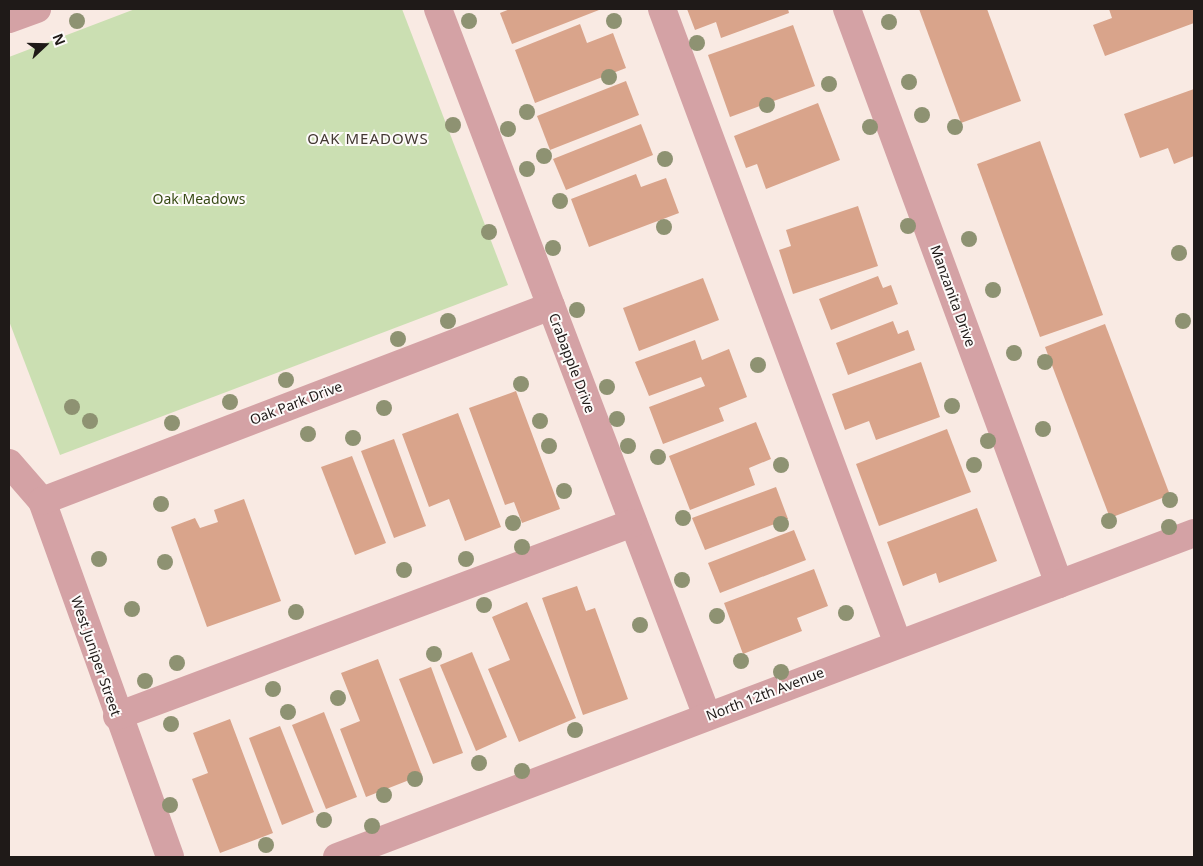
<!DOCTYPE html>
<html>
<head>
<meta charset="utf-8">
<style>
	body { margin:0 }
	#map { position:relative; width:1203px; height:866px; overflow:hidden; background:#f9eae3; font-family:"Noto Sans",sans-serif }
	div>[style] { position:absolute }
	.green>* { inset:0; background:#cbdfb2 }
	.building>* { inset:0; background:#d9a48b }
	.minor>* { height:28px; margin:-14px; padding:0 14px; transform-origin:14px; border-radius:14px; background:#d4a2a5 }
	.trees>* { width:16px; height:16px; margin:-8px; border-radius:50%; background:#8e9272 }
	span { translate:-50% -50%; white-space:nowrap; text-align:center; line-height:1.15; -webkit-text-stroke:4px #fdfaf9; paint-order:stroke }
	.park-label { font-size:14px; color:#374a15 }
	.street-label { font-size:14px; color:#1f1a18 }
	.neighbourhood-label { font-size:15px; color:#433832; letter-spacing:1px }
	.frame { position:absolute; inset:0; border:10px solid #1f1a18; pointer-events:none }
	.north { position:absolute; left:20px; top:20px; width:50px; height:50px; -webkit-text-stroke:4px #fdfaf9; paint-order:stroke; rotate:69deg; font-size:14px; font-weight:700; line-height:20px; text-align:center; color:#1f1a18 }
	.north::after { content:''; display:block; margin:auto; width:18px; height:22px; background:#1f1a18; clip-path:polygon(50% 0,100% 100%,50% 72%,0 100%) }
</style>
</head>
<body>
<div id="map">
	<div class="green">
		<i style="clip-path:polygon(135px 9px,402px 9px,508px 285px,60px 455px,9px 321px,9px 57px)"></i>
	</div>
	<div class="building">
		<i style="clip-path:polygon(510px 9px,599px 9px,599px 10px,512px 44px,500px 13px)"></i>
		<i style="clip-path:polygon(687px 9px,788px 9px,789px 13px,721px 38px,716px 22px,695px 30px)"></i>
		<i style="clip-path:polygon(919px 9px,987px 9px,1021px 101px,961px 123px)"></i>
		<i style="clip-path:polygon(1109px 9px,1194px 9px,1194px 23px,1105px 56px,1093px 25px,1112px 18px)"></i>
		<i style="clip-path:polygon(580px 24px,587px 43px,613px 33px,626px 68px,535px 103px,515px 50px)"></i>
		<i style="clip-path:polygon(793px 25px,815px 86px,730px 117px,708px 55px)"></i>
		<i style="clip-path:polygon(626px 81px,639px 115px,550px 150px,537px 116px)"></i>
		<i style="clip-path:polygon(1194px 89px,1194px 156px,1174px 164px,1168px 148px,1140px 158px,1124px 114px)"></i>
		<i style="clip-path:polygon(818px 103px,840px 160px,766px 189px,757px 164px,746px 168px,734px 136px)"></i>
		<i style="clip-path:polygon(641px 124px,653px 155px,566px 190px,553px 159px)"></i>
		<i style="clip-path:polygon(1040px 141px,1103px 315px,1040px 337px,977px 164px)"></i>
		<i style="clip-path:polygon(636px 174px,641px 187px,666px 178px,679px 213px,589px 247px,571px 199px)"></i>
		<i style="clip-path:polygon(858px 206px,878px 266px,793px 294px,779px 250px,791px 246px,786px 230px)"></i>
		<i style="clip-path:polygon(878px 276px,883px 288px,891px 285px,898px 304px,831px 330px,819px 299px)"></i>
		<i style="clip-path:polygon(703px 278px,719px 320px,639px 351px,623px 308px)"></i>
		<i style="clip-path:polygon(893px 321px,898px 334px,908px 330px,915px 350px,848px 375px,836px 343px)"></i>
		<i style="clip-path:polygon(1105px 324px,1170px 495px,1110px 518px,1045px 347px)"></i>
		<i style="clip-path:polygon(695px 340px,702px 360px,729px 349px,747px 397px,719px 408px,724px 421px,663px 444px,649px 407px,705px 386px,701px 377px,649px 396px,635px 362px)"></i>
		<i style="clip-path:polygon(921px 362px,940px 417px,876px 440px,869px 421px,845px 430px,832px 394px)"></i>
		<i style="clip-path:polygon(516px 391px,560px 509px,522px 523px,514px 502px,505px 505px,469px 408px)"></i>
		<i style="clip-path:polygon(458px 413px,501px 527px,465px 541px,449px 499px,429px 507px,402px 434px)"></i>
		<i style="clip-path:polygon(756px 422px,771px 459px,749px 468px,755px 485px,690px 510px,669px 456px)"></i>
		<i style="clip-path:polygon(947px 429px,971px 492px,879px 526px,856px 464px)"></i>
		<i style="clip-path:polygon(394px 439px,426px 526px,394px 538px,361px 451px)"></i>
		<i style="clip-path:polygon(352px 456px,386px 543px,355px 555px,321px 467px)"></i>
		<i style="clip-path:polygon(776px 487px,788px 519px,705px 550px,692px 518px)"></i>
		<i style="clip-path:polygon(244px 499px,281px 601px,207px 627px,171px 527px,195px 518px,200px 528px,218px 522px,214px 510px)"></i>
		<i style="clip-path:polygon(977px 508px,997px 561px,939px 583px,936px 573px,903px 586px,887px 542px)"></i>
		<i style="clip-path:polygon(794px 530px,806px 560px,720px 593px,708px 563px)"></i>
		<i style="clip-path:polygon(814px 569px,828px 606px,797px 618px,802px 631px,743px 654px,724px 603px)"></i>
		<i style="clip-path:polygon(577px 586px,586px 611px,595px 608px,628px 699px,583px 715px,542px 598px)"></i>
		<i style="clip-path:polygon(527px 602px,576px 718px,519px 742px,488px 669px,510px 660px,492px 617px)"></i>
		<i style="clip-path:polygon(472px 652px,507px 737px,476px 751px,440px 665px)"></i>
		<i style="clip-path:polygon(378px 659px,422px 775px,366px 797px,340px 729px,360px 721px,341px 673px)"></i>
		<i style="clip-path:polygon(431px 667px,463px 753px,433px 764px,399px 679px)"></i>
		<i style="clip-path:polygon(324px 712px,357px 797px,326px 809px,292px 725px)"></i>
		<i style="clip-path:polygon(230px 719px,273px 833px,220px 853px,192px 779px,208px 773px,193px 733px)"></i>
		<i style="clip-path:polygon(280px 726px,314px 812px,282px 825px,249px 738px)"></i>
	</div>
	<div class="minor">
		<i style="left:438px;top:9px;width:756px;rotate:69.17deg"></i>
		<i style="left:662px;top:9px;width:677px;rotate:69.61deg"></i>
		<i style="left:847px;top:9px;width:613px;rotate:69.76deg"></i>
		<i style="left:9px;top:19px;width:30px;rotate:-20deg"></i>
		<i style="left:9px;top:463px;width:50px;rotate:49deg"></i>
		<i style="left:42px;top:501px;width:378px;rotate:70.2deg"></i>
		<i style="left:42px;top:501px;width:545px;rotate:-20.96deg"></i>
		<i style="left:117px;top:716px;width:551px;rotate:-20.51deg"></i>
		<i style="left:337px;top:857px;width:916px;rotate:-20.71deg"></i>
	</div>
	<div class="trees">
		<i style="left:77px;top:21px"></i>
		<i style="left:469px;top:21px"></i>
		<i style="left:614px;top:21px"></i>
		<i style="left:889px;top:22px"></i>
		<i style="left:697px;top:43px"></i>
		<i style="left:609px;top:77px"></i>
		<i style="left:909px;top:82px"></i>
		<i style="left:829px;top:84px"></i>
		<i style="left:767px;top:105px"></i>
		<i style="left:527px;top:112px"></i>
		<i style="left:922px;top:115px"></i>
		<i style="left:453px;top:125px"></i>
		<i style="left:870px;top:127px"></i>
		<i style="left:955px;top:127px"></i>
		<i style="left:508px;top:129px"></i>
		<i style="left:544px;top:156px"></i>
		<i style="left:665px;top:159px"></i>
		<i style="left:527px;top:169px"></i>
		<i style="left:560px;top:201px"></i>
		<i style="left:908px;top:226px"></i>
		<i style="left:664px;top:227px"></i>
		<i style="left:489px;top:232px"></i>
		<i style="left:969px;top:239px"></i>
		<i style="left:553px;top:248px"></i>
		<i style="left:1179px;top:253px"></i>
		<i style="left:993px;top:290px"></i>
		<i style="left:577px;top:310px"></i>
		<i style="left:448px;top:321px"></i>
		<i style="left:1183px;top:321px"></i>
		<i style="left:398px;top:339px"></i>
		<i style="left:1014px;top:353px"></i>
		<i style="left:1045px;top:362px"></i>
		<i style="left:758px;top:365px"></i>
		<i style="left:286px;top:380px"></i>
		<i style="left:521px;top:384px"></i>
		<i style="left:607px;top:387px"></i>
		<i style="left:230px;top:402px"></i>
		<i style="left:952px;top:406px"></i>
		<i style="left:72px;top:407px"></i>
		<i style="left:384px;top:408px"></i>
		<i style="left:617px;top:419px"></i>
		<i style="left:90px;top:421px"></i>
		<i style="left:540px;top:421px"></i>
		<i style="left:172px;top:423px"></i>
		<i style="left:1043px;top:429px"></i>
		<i style="left:308px;top:434px"></i>
		<i style="left:353px;top:438px"></i>
		<i style="left:988px;top:441px"></i>
		<i style="left:549px;top:446px"></i>
		<i style="left:628px;top:446px"></i>
		<i style="left:658px;top:457px"></i>
		<i style="left:781px;top:465px"></i>
		<i style="left:974px;top:465px"></i>
		<i style="left:564px;top:491px"></i>
		<i style="left:1170px;top:500px"></i>
		<i style="left:161px;top:504px"></i>
		<i style="left:683px;top:518px"></i>
		<i style="left:1109px;top:521px"></i>
		<i style="left:513px;top:523px"></i>
		<i style="left:781px;top:524px"></i>
		<i style="left:1169px;top:527px"></i>
		<i style="left:522px;top:547px"></i>
		<i style="left:99px;top:559px"></i>
		<i style="left:466px;top:559px"></i>
		<i style="left:165px;top:562px"></i>
		<i style="left:404px;top:570px"></i>
		<i style="left:682px;top:580px"></i>
		<i style="left:484px;top:605px"></i>
		<i style="left:132px;top:609px"></i>
		<i style="left:296px;top:612px"></i>
		<i style="left:846px;top:613px"></i>
		<i style="left:717px;top:616px"></i>
		<i style="left:640px;top:625px"></i>
		<i style="left:434px;top:654px"></i>
		<i style="left:741px;top:661px"></i>
		<i style="left:177px;top:663px"></i>
		<i style="left:781px;top:672px"></i>
		<i style="left:145px;top:681px"></i>
		<i style="left:273px;top:689px"></i>
		<i style="left:338px;top:698px"></i>
		<i style="left:288px;top:712px"></i>
		<i style="left:171px;top:724px"></i>
		<i style="left:575px;top:730px"></i>
		<i style="left:479px;top:763px"></i>
		<i style="left:522px;top:771px"></i>
		<i style="left:415px;top:779px"></i>
		<i style="left:384px;top:795px"></i>
		<i style="left:170px;top:805px"></i>
		<i style="left:324px;top:820px"></i>
		<i style="left:372px;top:826px"></i>
		<i style="left:266px;top:845px"></i>
	</div>
	<div class="park-label">
		<span style="left:199px;top:199px">Oak Meadows</span>
	</div>
	<div class="street-label">
		<span style="left:953px;top:296px;rotate:70deg">Manzanita Drive</span>
		<span style="left:572px;top:363px;rotate:69deg">Crabapple Drive</span>
		<span style="left:296px;top:403px;rotate:-21deg">Oak Park Drive</span>
		<span style="left:96px;top:656px;rotate:71deg">West Juniper Street</span>
		<span style="left:765px;top:694px;rotate:-21deg">North 12th Avenue</span>
	</div>
	<div class="neighbourhood-label">
		<span style="left:368px;top:139px">OAK MEADOWS</span>
	</div>
	<div class="frame"></div>
	<div class="north">N</div>
</div>
</body>
</html>
